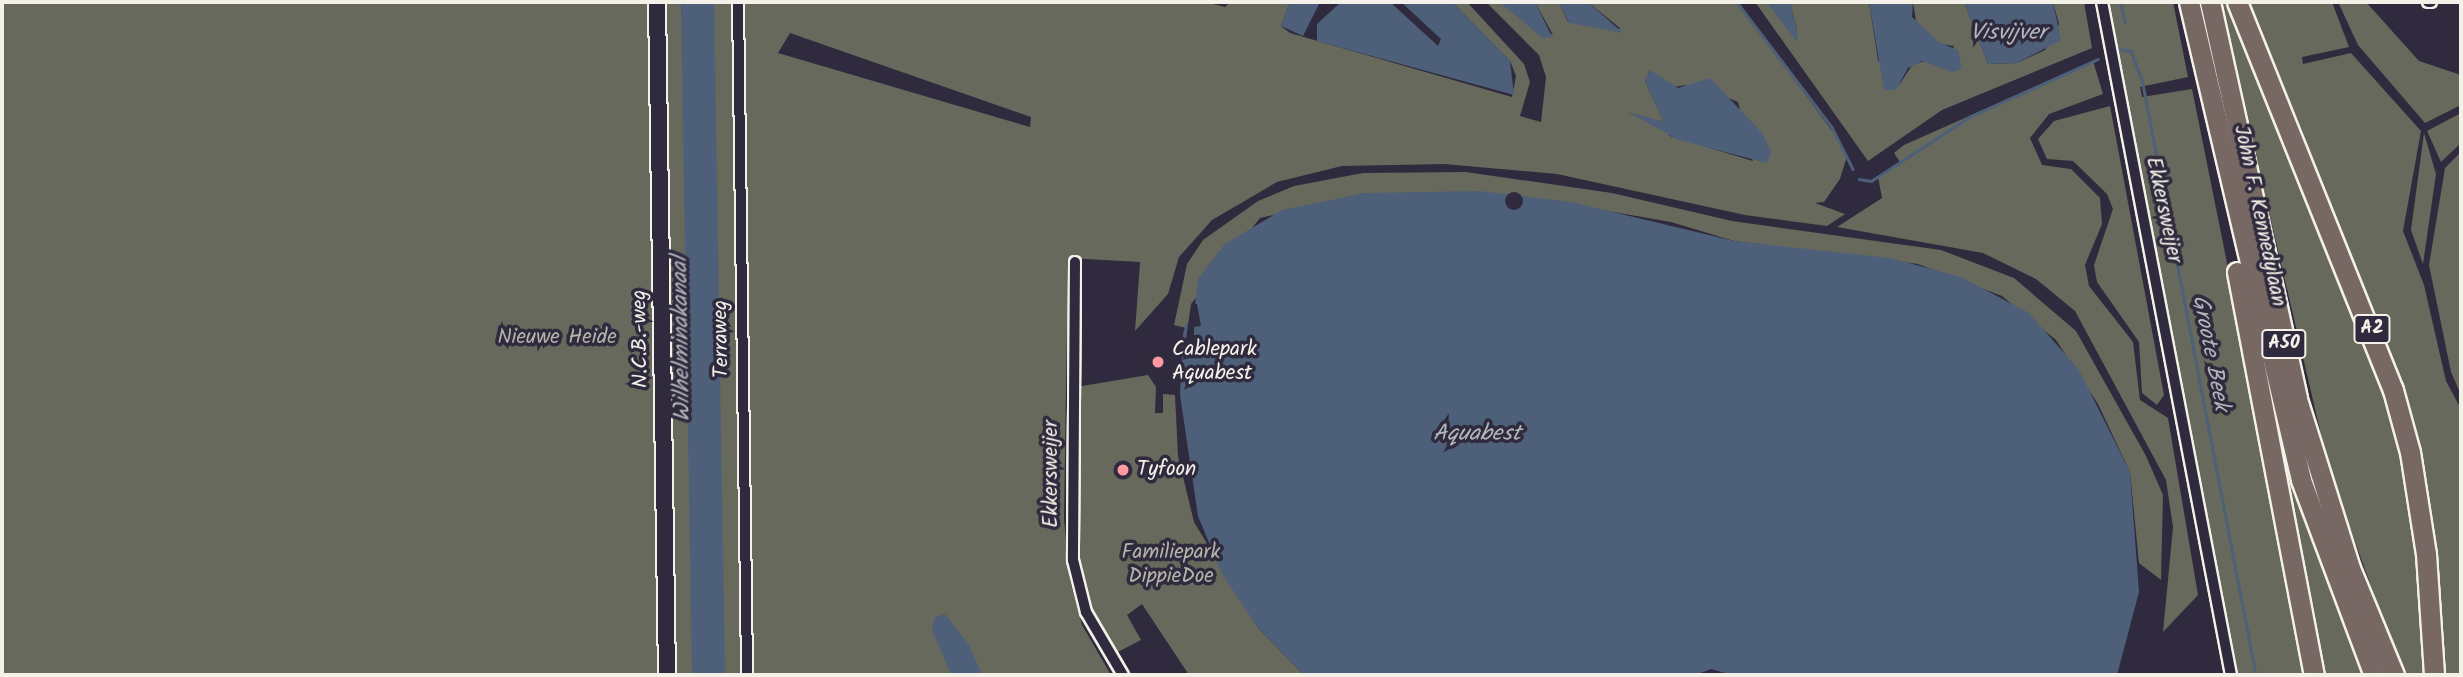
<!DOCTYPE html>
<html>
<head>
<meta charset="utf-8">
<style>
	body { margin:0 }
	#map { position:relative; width:2463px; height:677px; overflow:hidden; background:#2f2a3d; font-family:Kalam,sans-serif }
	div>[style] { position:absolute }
	.green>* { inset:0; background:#66695b }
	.water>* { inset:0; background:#4e6079 }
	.pier>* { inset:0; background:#2f2a3d }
	.round { border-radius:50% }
	.stream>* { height:2.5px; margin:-1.25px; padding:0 1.25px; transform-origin:1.25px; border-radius:1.25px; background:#4e6079 }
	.roads { filter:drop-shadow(2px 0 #f4f1e8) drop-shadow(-2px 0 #f4f1e8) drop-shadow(0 2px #f4f1e8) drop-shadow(0 -2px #f4f1e8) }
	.street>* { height:10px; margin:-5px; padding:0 5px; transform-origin:5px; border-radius:5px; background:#2f2a3d }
	.secondary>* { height:16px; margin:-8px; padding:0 8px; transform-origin:8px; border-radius:8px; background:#2f2a3d }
	.highway>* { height:19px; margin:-9.5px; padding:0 9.5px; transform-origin:9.5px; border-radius:9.5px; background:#776864 }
	.dots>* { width:19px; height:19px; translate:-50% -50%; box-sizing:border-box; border:4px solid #2f2a3d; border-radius:50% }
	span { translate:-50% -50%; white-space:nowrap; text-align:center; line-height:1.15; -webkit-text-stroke:7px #2f2a3d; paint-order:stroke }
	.shield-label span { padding:2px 5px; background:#2f2a3d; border:2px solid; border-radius:5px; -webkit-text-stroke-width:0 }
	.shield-label { font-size:19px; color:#f4f1e8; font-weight:700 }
	.street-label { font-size:21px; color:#f4f1e8 }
	.park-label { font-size:21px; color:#b4b4a9 }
	.poi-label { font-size:21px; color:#f4f1e8 }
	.left { translate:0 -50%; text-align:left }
	.water-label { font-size:23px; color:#b2b7bc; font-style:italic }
	.frame { position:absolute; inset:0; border:4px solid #f4f1e8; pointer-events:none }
</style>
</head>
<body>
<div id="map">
	<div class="green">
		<i style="clip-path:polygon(evenodd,2px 2px,681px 2px,681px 15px,714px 33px,714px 2px,732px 2px,733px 41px,741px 43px,741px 2px,1205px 2px,1225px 7px,1230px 2px,1290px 2px,1281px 26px,1290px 33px,1512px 97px,1516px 76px,1510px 61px,1452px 2px,1467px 2px,1524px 64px,1530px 82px,1520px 116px,1541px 122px,1546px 77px,1539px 55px,1486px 2px,1499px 2px,1553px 35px,1535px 2px,1559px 2px,1568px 22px,1621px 29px,1588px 2px,1737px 2px,1841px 143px,1847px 156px,1840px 179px,1824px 202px,1815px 203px,1845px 214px,1827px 226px,1745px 215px,1557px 174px,1444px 164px,1342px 166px,1277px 182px,1212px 220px,1179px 257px,1168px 294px,1135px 331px,1140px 262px,1068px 258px,1064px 519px,1070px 580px,1082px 625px,1111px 675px,2px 675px,2px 2px,790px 33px,1031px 117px,1030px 127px,778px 53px,790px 33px,2px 2px,1650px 70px,1672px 87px,1696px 84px,1738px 102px,1753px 161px,1670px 136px,1656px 120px,1664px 122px,1645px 81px,1650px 70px)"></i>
		<i style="clip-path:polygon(1755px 2px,1771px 2px,1797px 31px,1790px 2px,1869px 2px,1878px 60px,1899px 85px,1913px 64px,1926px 61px,1944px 69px,1954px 46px,1940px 44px,1916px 21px,1913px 2px,1964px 2px,1988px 64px,2017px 63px,2045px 50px,2059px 24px,2053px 2px,2084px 2px,2092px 48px,1942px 110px,1868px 161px)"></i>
		<i style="clip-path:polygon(2106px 2px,2173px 2px,2188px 77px,2140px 87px,2142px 97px,2192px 89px,2310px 675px,2235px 675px)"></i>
		<i style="clip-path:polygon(2220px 2px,2231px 2px,2395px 426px,2413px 515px,2428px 675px,2407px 675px,2391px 641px,2330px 473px)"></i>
		<i style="clip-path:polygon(2248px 2px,2332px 2px,2349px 47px,2302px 57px,2303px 64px,2351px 53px,2421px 131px,2403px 231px,2424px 285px,2446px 381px,2461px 409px,2461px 675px,2446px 675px,2422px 464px,2302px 130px)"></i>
		<i style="clip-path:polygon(2338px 2px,2366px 2px,2419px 61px,2461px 75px,2461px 105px,2425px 123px,2358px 45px)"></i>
		<i style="clip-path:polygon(2093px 61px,2103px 94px,2049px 114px,2030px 138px,2042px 165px,2071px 169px,2100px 198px,2102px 224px,2085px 265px,2089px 286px,2133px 342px,2140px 400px,2168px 418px,2198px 595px,2163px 632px,2173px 527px,2166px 480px,2075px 311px,2036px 279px,1983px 253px,1837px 227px,1882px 198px,1878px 177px,1900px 162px,1894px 153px,1904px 145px)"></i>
		<i style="clip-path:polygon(2110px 106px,2164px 395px,2157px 405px,2142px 393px,2139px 342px,2097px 282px,2094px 265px,2113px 209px,2107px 194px,2073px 161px,2047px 159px,2038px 139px,2054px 121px)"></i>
		<i style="clip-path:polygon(2461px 113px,2461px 143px,2441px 162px,2427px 131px)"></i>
		<i style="clip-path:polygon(2424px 133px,2436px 174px,2423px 264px,2411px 230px)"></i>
		<i style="clip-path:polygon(2461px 152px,2461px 395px,2451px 372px,2429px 265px,2445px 168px)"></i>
		<i style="clip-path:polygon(1466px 172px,1612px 193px,1732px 221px,1941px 250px,2014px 278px,2076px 331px,2146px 456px,2163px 495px,2161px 580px,2139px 563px,2130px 472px,2098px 404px,2056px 340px,2002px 296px,1918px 264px,1734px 241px,1671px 222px,1521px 196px,1366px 193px,1260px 218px,1191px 304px,1193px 323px,1186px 328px,1174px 325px,1187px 264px,1203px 240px,1258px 201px,1294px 186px,1363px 173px)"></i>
		<i style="clip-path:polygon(1148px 375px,1156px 387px,1155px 413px,1163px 413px,1163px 394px,1175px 395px,1178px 456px,1194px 522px,1258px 628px,1304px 675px,1189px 675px,1142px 604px,1127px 615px,1141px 640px,1112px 655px,1092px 619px,1075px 537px,1076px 387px)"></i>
		<i style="clip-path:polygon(2263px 377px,2303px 515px,2363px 675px,2321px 675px)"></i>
	</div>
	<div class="water">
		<i style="clip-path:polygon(681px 2px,714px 2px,725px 675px,692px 675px)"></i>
		<i style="clip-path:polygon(1290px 2px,1320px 2px,1303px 36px,1281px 26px)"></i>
		<i style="clip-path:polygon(1341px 2px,1390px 2px,1438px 46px,1441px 39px,1401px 2px,1452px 2px,1510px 61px,1514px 95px,1317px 41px,1317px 24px)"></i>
		<i style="clip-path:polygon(1499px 2px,1535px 2px,1552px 37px,1543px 38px)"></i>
		<i style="clip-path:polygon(1559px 2px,1588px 2px,1623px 33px,1569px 23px)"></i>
		<i style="clip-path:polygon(1790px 2px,1797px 31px,1798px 43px,1768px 4px)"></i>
		<i style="clip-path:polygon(1869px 2px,1913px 2px,1912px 17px,1940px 43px,1958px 50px,1962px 69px,1952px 72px,1922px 61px,1908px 68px,1896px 90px,1884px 90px)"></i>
		<i style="clip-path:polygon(1964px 2px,2053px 2px,2061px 40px,2017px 63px,1988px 64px)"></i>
		<i style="clip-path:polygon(1650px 70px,1678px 88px,1710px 78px,1762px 133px,1771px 152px,1767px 163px,1679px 140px,1626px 111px,1664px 122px,1645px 81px)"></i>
		<i style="clip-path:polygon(1479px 191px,1571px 202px,1734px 241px,1890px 258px,1961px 277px,2029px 313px,2079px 370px,2130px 472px,2139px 592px,2117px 675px,1732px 675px,1711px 669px,1695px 675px,1304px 675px,1258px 628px,1222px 574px,1198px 516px,1180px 395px,1183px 334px,1186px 323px,1193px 322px,1198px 279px,1225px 244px,1282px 210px,1366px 193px)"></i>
		<i style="clip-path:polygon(945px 614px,969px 645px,982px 675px,951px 675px,932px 630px,935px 617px)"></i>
	</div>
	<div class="pier">
		<i class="round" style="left:1505px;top:192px;width:18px;height:18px"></i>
		<i style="clip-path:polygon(1191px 304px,1197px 304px,1201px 326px,1194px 327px,1194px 335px,1200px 335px,1201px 353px,1183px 360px)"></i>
	</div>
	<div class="stream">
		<i style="left:1737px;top:2px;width:157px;rotate:52.8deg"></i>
		<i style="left:1832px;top:127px;width:47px;rotate:63.4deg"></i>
		<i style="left:2121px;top:2px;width:21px;rotate:79deg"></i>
		<i style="left:2119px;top:49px;width:12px;rotate:9deg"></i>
		<i style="left:2131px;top:51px;width:30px;rotate:69deg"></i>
		<i style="left:2142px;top:79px;width:607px;rotate:79.17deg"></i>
		<i style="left:1859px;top:179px;width:12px;rotate:9deg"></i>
		<i style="left:1871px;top:181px;width:117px;rotate:-33.1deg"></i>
		<i style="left:1969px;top:117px;width:141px;rotate:-24.2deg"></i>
	</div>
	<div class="roads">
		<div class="street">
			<i style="left:738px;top:2px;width:673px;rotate:89.23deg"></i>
			<i style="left:2102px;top:2px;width:685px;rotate:79.15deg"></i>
			<i style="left:2428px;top:2px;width:3px"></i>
			<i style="left:1075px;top:262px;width:298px;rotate:90.4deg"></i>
			<i style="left:1073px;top:560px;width:54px;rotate:76deg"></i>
			<i style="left:1086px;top:612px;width:73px;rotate:59.6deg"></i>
		</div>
		<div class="secondary">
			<i style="left:657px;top:2px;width:673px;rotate:89.15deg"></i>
		</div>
		<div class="highway">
			<i style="left:2189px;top:2px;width:491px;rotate:76.8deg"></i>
			<i style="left:2301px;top:480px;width:208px;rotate:69.5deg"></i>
			<i style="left:2210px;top:2px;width:406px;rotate:77.6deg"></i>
			<i style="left:2297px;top:399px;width:177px;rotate:72.6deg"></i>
			<i style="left:2350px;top:568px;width:116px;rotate:67.6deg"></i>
			<i style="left:2237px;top:2px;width:418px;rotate:68.1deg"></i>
			<i style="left:2393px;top:390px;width:64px;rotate:74.7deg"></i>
			<i style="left:2410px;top:452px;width:103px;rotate:81.1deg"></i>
			<i style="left:2426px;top:554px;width:121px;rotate:86.2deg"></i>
			<i style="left:2237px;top:272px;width:410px;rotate:79.2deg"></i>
		</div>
	</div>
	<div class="dots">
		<i style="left:1158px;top:362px;background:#ff9aa2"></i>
		<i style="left:1123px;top:470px;background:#ff9aa2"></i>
	</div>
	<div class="shield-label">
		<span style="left:2372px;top:329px">A2</span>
		<span style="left:2284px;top:344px">A50</span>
	</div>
	<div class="street-label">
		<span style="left:2163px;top:210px;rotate:78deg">Ekkersweijer</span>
		<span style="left:2259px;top:216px;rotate:78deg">John F. Kennedylaan</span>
		<span style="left:641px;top:339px;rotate:-91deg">N.C.B.-weg</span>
		<span style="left:722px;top:339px;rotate:-91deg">Terraweg</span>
		<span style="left:1052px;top:474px;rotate:-90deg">Ekkersweijer</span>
	</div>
	<div class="park-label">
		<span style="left:557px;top:338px">Nieuwe Heide</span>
		<span style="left:1171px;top:565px">Familiepark<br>DippieDoe</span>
	</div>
	<div class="poi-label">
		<span class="left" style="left:1172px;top:362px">Cablepark<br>Aquabest</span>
		<span class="left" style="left:1137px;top:470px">Tyfoon</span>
	</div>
	<div class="water-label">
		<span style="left:2008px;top:33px">Visvijver</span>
		<span style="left:682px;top:339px;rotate:-91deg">Wilhelminakanaal</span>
		<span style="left:2210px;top:353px;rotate:79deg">Groote Beek</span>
		<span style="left:1477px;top:434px">Aquabest</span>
	</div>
	<div class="frame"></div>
</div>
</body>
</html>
